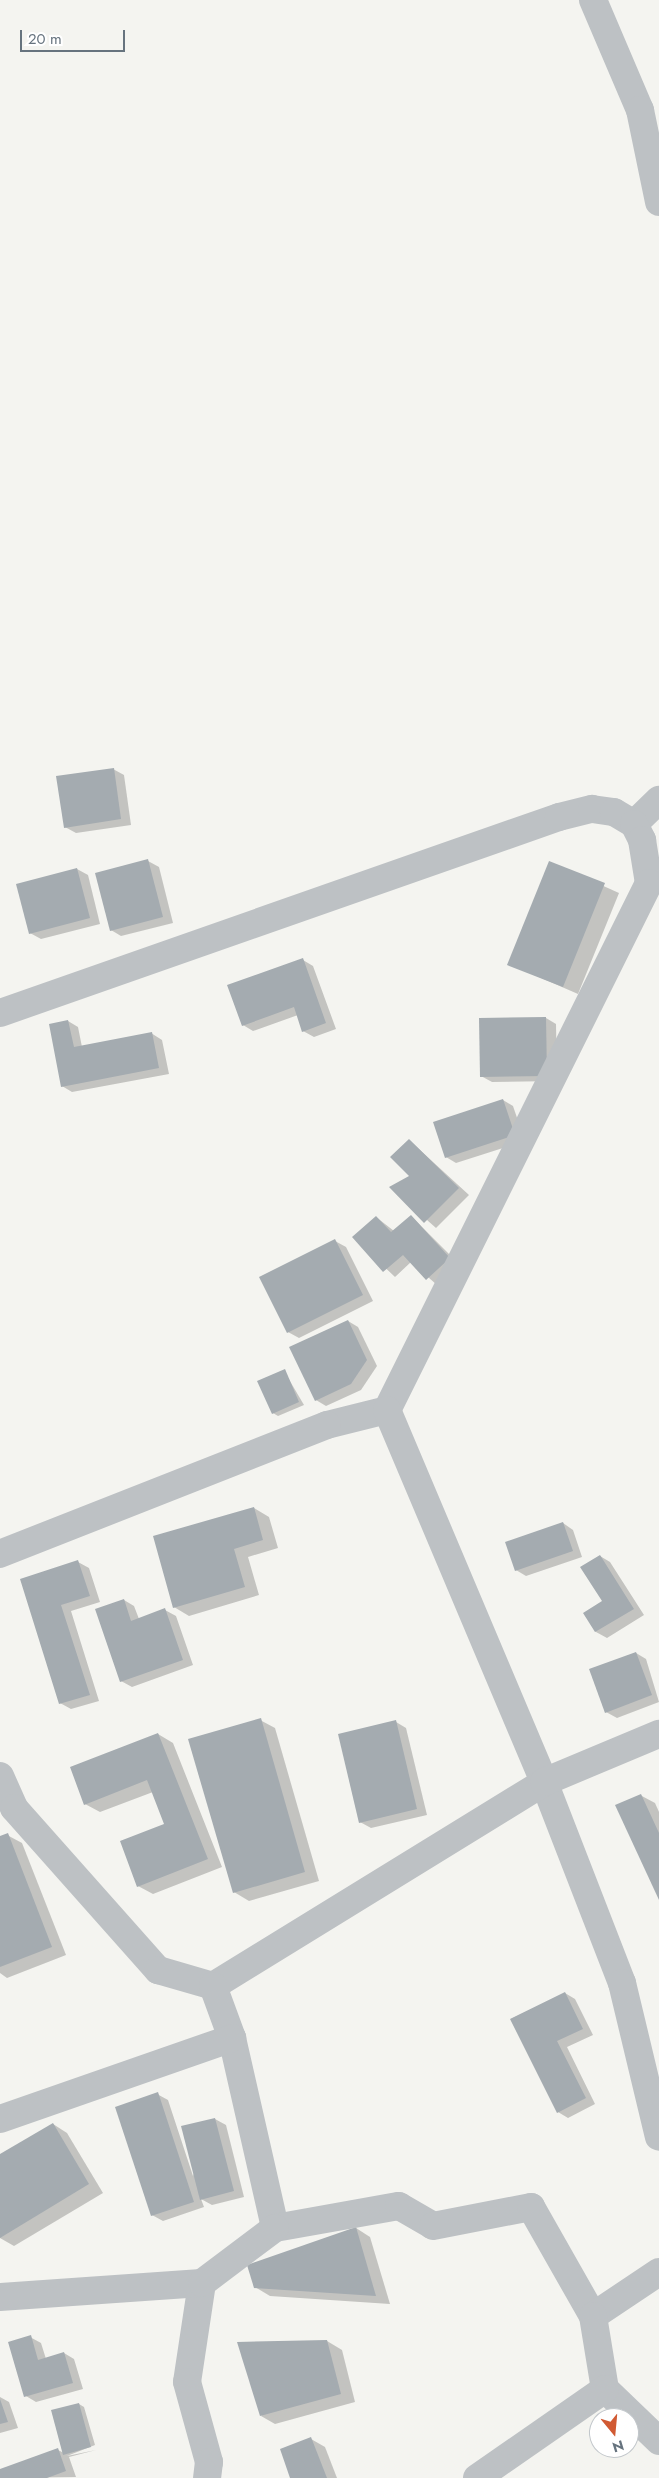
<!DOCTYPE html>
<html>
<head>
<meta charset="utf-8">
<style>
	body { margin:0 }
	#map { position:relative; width:659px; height:2478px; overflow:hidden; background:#f4f4f0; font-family:Jost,sans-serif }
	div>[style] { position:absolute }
	.shadow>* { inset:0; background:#0003 }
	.building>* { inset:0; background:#a4abb0 }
	.minor>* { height:28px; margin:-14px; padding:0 14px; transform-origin:14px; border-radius:14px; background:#bdc1c4 }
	span { translate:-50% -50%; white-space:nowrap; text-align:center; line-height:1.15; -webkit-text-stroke:5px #fff; paint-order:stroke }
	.north { position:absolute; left:589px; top:2408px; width:50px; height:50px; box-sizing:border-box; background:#fff; border:1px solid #c2c7cb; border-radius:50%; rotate:163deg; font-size:14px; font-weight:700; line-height:20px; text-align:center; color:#66737e }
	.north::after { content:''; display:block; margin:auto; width:18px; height:22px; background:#d15a33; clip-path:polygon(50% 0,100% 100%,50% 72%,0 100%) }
	.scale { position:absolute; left:20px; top:30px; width:105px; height:22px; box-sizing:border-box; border:2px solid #66737e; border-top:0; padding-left:6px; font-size:15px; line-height:18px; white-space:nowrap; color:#66737e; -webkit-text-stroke:4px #fff; paint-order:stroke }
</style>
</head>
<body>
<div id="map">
	<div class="shadow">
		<i style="clip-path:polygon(113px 769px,124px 775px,131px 825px,76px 833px,65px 827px)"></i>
		<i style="clip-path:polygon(148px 861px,159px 867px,173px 923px,121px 936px,111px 930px)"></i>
		<i style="clip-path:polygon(550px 862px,619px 893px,578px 994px,509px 964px)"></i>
		<i style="clip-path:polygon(77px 869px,88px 875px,100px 924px,41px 939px,30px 933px)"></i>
		<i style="clip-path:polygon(303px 960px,313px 966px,336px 1029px,314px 1037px,303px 1031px,298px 1015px,253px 1031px,243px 1025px)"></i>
		<i style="clip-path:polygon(546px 1018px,556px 1024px,557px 1081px,492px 1082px,481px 1076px)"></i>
		<i style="clip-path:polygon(68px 1021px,78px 1027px,82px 1047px,151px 1033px,162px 1040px,169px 1074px,72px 1092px,62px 1086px)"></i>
		<i style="clip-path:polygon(503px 1100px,513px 1106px,525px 1141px,456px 1163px,446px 1157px)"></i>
		<i style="clip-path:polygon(409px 1140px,469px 1195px,436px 1228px,391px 1188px,411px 1176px)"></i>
		<i style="clip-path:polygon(411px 1216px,460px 1265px,437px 1285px,411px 1262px,395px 1277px,354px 1238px,376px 1217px,394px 1231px)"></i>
		<i style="clip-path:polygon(335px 1241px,346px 1247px,373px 1301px,299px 1338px,288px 1332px)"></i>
		<i style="clip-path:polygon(348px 1321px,358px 1327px,377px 1366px,361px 1390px,326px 1406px,316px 1400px)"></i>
		<i style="clip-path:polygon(284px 1371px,304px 1405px,278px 1416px,273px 1413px)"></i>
		<i style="clip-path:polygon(254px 1508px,269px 1517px,278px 1548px,248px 1557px,259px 1595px,189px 1616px,174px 1607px)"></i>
		<i style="clip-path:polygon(563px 1523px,573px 1530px,582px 1557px,526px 1576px,516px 1570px)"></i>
		<i style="clip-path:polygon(600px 1556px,610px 1562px,644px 1615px,607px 1638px,596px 1632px,585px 1614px,604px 1602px)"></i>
		<i style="clip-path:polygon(78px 1562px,89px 1568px,100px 1602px,71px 1611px,99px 1701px,71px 1709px,60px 1703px,22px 1580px)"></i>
		<i style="clip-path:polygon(124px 1600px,134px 1606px,139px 1619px,165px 1610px,176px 1616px,193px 1665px,132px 1687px,121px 1681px)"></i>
		<i style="clip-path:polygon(636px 1653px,646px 1659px,659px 1702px,617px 1718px,606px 1712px)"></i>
		<i style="clip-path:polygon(260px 1720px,275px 1728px,319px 1881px,249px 1901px,234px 1892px)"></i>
		<i style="clip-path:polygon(396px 1722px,406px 1728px,427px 1815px,371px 1828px,360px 1822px)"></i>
		<i style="clip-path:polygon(158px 1734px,173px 1743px,222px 1867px,153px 1894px,138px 1886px,166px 1825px,153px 1792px,100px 1812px,85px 1804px)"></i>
		<i style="clip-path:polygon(640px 1795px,655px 1803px,659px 1812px,659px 1897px)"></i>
		<i style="clip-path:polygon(7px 1835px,22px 1843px,66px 1955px,7px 1978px,0 1973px,0 1838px)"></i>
		<i style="clip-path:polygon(565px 1993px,575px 1999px,593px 2035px,567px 2047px,595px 2104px,568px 2118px,558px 2112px,511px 2019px)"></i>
		<i style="clip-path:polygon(157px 2094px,168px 2100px,193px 2176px,215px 2119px,226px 2125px,244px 2197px,212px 2205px,201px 2199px,204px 2207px,163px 2221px,152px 2215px)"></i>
		<i style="clip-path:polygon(53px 2124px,67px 2133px,103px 2193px,14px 2246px,0 2238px,0 2156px)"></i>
		<i style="clip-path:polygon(356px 2228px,370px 2237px,390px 2304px,270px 2296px,255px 2287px)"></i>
		<i style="clip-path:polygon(30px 2337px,41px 2343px,46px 2359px,64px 2353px,74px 2359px,83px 2389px,36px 2402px,26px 2396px)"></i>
		<i style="clip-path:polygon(327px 2341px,342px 2350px,355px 2402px,275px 2424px,261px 2416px)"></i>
		<i style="clip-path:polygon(0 2397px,9px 2402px,18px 2428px,0 2433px)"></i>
		<i style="clip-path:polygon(79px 2404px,84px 2407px,95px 2445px,67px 2456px,96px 2450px,69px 2457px,76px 2477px,0 2478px,0 2470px,58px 2450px,64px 2453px)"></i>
		<i style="clip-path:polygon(311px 2439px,325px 2447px,337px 2478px,292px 2478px)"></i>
	</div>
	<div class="building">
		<i style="clip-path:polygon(114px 768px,121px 819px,64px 828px,56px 776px)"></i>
		<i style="clip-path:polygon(148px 859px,163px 917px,110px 931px,95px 873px)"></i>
		<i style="clip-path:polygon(549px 861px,605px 883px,563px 987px,507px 965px)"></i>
		<i style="clip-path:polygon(77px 868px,90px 918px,29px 934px,16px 884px)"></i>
		<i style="clip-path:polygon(303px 958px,326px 1023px,302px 1032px,294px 1007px,242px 1026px,227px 985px)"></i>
		<i style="clip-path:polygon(546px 1017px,547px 1076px,480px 1077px,479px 1018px)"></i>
		<i style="clip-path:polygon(68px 1020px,74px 1047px,152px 1032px,159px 1068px,61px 1087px,49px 1024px)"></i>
		<i style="clip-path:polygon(503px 1099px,515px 1135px,445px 1158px,433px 1122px)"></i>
		<i style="clip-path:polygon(409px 1139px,459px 1188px,424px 1223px,389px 1187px,409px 1176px,390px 1157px)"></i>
		<i style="clip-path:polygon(411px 1215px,450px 1258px,426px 1280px,403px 1255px,383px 1272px,352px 1237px,376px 1216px,391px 1232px)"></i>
		<i style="clip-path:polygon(335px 1239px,363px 1295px,287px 1333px,259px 1277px)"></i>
		<i style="clip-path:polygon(348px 1320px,367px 1360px,351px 1384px,315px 1401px,289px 1347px)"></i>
		<i style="clip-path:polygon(285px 1369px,299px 1402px,272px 1414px,257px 1381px)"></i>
		<i style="clip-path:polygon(254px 1507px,263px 1540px,234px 1549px,245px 1587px,173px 1608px,153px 1536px)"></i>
		<i style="clip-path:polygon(563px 1522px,573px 1551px,515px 1571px,505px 1542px)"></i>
		<i style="clip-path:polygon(600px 1555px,634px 1609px,595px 1632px,583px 1613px,602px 1601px,580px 1567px)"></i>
		<i style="clip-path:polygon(78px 1560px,90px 1596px,61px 1605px,90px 1695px,59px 1704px,20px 1579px)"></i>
		<i style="clip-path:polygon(124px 1599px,131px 1621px,165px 1608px,183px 1660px,120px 1682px,95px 1609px)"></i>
		<i style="clip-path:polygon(636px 1652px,652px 1695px,605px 1713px,589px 1669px)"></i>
		<i style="clip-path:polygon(261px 1718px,305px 1872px,233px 1893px,188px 1739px)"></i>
		<i style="clip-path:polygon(396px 1720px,417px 1809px,359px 1823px,338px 1734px)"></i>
		<i style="clip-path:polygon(158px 1733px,208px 1859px,137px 1887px,120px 1841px,164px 1824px,147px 1780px,84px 1805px,70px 1767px)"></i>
		<i style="clip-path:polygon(641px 1794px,659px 1833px,659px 1900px,615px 1805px)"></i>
		<i style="clip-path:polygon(8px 1833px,52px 1947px,0 1967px,0 1836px)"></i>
		<i style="clip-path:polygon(565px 1992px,583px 2029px,557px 2041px,586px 2098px,557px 2113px,510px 2019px)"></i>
		<i style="clip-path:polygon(158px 2092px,194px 2202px,151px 2216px,115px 2107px)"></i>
		<i style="clip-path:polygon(215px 2118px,234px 2191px,200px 2200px,181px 2126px)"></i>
		<i style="clip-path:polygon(53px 2123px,89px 2184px,0 2238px,0 2154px)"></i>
		<i style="clip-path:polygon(356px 2227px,376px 2296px,254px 2288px,247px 2265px)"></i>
		<i style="clip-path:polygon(31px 2335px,38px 2360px,64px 2352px,73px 2383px,24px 2397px,8px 2342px)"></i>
		<i style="clip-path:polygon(327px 2340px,341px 2394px,260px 2416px,237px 2342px)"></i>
		<i style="clip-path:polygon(0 2399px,8px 2422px,0 2424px)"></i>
		<i style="clip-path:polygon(79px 2403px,91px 2447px,63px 2455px,51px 2410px)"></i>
		<i style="clip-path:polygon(311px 2437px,327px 2478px,290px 2478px,280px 2449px)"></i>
		<i style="clip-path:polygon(58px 2448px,66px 2471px,47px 2478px,0 2478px,0 2469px)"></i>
	</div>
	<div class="minor">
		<i style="left:593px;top:0;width:120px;rotate:66.9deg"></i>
		<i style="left:640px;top:110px;width:94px;rotate:78.3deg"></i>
		<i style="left:634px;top:824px;width:35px;rotate:-44deg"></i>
		<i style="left:0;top:1013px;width:592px;rotate:-19.32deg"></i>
		<i style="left:559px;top:817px;width:34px;rotate:-14deg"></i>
		<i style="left:592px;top:809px;width:22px;rotate:8deg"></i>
		<i style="left:614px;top:812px;width:23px;rotate:31deg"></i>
		<i style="left:634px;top:824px;width:18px;rotate:63deg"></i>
		<i style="left:642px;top:840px;width:44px;rotate:80.8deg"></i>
		<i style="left:649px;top:883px;width:589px;rotate:116.43deg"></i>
		<i style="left:387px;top:1410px;width:62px;rotate:166deg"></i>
		<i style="left:327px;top:1425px;width:352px;rotate:158.5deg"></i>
		<i style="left:387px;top:1410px;width:404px;rotate:67.1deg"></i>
		<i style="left:544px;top:1782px;width:216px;rotate:68.8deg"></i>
		<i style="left:622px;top:1983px;width:158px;rotate:76.5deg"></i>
		<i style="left:0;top:1776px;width:35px;rotate:66deg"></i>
		<i style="left:14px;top:1808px;width:217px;rotate:48.4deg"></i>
		<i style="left:158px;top:1970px;width:57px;rotate:16.2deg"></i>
		<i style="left:213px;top:1986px;width:389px;rotate:-31.6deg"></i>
		<i style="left:544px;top:1782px;width:125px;rotate:-22.7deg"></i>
		<i style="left:213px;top:1986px;width:55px;rotate:69.9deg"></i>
		<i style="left:232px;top:2038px;width:195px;rotate:77.2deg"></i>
		<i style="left:275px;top:2228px;width:126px;rotate:-10.1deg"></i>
		<i style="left:399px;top:2206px;width:39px;rotate:30deg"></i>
		<i style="left:433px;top:2226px;width:100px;rotate:-11deg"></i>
		<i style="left:531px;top:2207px;width:125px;rotate:60.4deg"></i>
		<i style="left:0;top:2119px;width:246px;rotate:-19.2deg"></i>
		<i style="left:659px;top:2272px;width:79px;rotate:146.3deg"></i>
		<i style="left:593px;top:2316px;width:74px;rotate:80.7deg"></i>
		<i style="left:605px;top:2389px;width:75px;rotate:43.9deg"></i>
		<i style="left:202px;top:2283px;width:100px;rotate:98.6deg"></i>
		<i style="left:187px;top:2382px;width:83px;rotate:74.6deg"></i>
		<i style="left:209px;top:2462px;width:16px;rotate:97deg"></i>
		<i style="left:0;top:2297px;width:202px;rotate:-4deg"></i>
		<i style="left:202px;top:2283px;width:91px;rotate:-37deg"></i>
		<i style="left:477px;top:2478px;width:156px;rotate:-34.8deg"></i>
	</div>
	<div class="north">N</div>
	<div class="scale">20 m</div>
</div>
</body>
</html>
